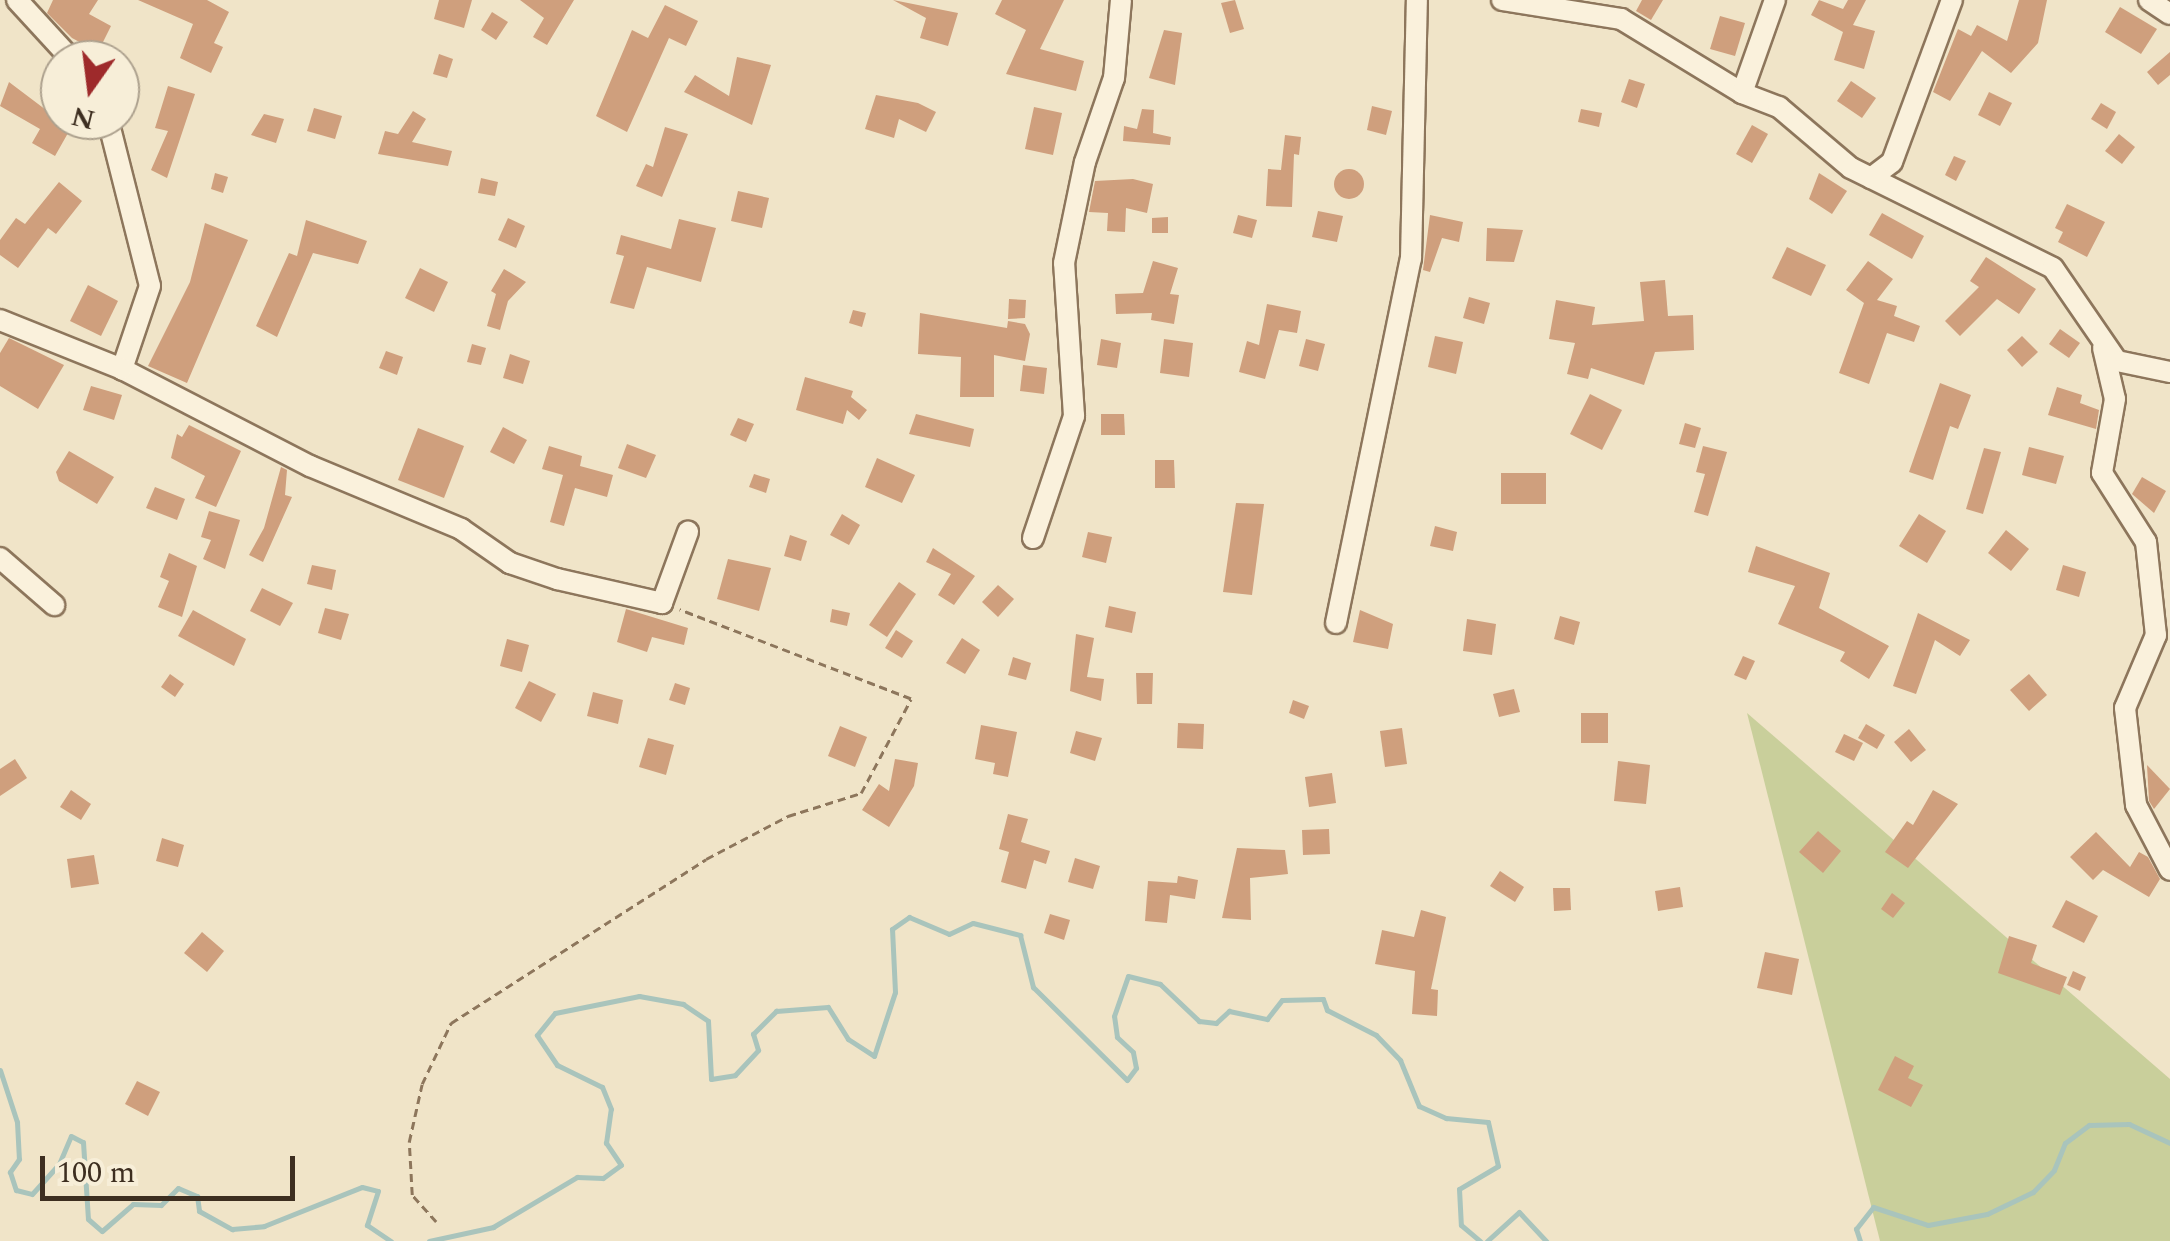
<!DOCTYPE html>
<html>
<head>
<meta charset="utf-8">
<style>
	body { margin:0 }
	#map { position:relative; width:2170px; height:1241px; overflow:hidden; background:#f0e4c8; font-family:Spectral,serif }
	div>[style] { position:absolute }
	.green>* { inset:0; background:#c9cf9b }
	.stream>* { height:5px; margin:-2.5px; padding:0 2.5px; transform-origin:2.5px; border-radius:2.5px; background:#a9c4bc }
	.building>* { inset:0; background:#cf9f7d }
	.round { border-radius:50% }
	.path>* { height:2.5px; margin-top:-1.25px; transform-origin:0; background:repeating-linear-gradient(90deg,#8d765c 0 8px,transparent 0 13px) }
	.roads { filter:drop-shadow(2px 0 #8d765c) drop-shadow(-2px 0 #8d765c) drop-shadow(0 2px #8d765c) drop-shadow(0 -2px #8d765c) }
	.street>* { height:20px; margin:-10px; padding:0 10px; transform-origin:10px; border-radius:10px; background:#faf1dc }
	span { translate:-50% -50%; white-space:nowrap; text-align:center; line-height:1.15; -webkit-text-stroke:9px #f7eed8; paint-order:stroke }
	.north { position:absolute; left:40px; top:40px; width:100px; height:100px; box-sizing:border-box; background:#f7eed8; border:2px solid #ada18e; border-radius:50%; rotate:194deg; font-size:28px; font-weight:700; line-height:40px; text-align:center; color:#3d2e20 }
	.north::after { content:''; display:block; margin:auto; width:35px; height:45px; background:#9e2a2b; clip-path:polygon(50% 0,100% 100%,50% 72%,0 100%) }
	.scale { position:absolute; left:40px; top:1156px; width:255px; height:45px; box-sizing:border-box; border:5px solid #3d2e20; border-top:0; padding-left:12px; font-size:30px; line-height:35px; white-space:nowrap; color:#3d2e20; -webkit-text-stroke:8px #f7eed8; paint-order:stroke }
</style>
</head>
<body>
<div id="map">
	<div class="green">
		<i style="clip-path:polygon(1747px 713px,2170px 1079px,2170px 1241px,1880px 1241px)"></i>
	</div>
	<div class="stream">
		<i style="left:0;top:1070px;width:55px;rotate:71.9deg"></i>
		<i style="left:17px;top:1122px;width:37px;rotate:87deg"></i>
		<i style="left:19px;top:1159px;width:16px;rotate:125deg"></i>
		<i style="left:10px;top:1172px;width:19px;rotate:72deg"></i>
		<i style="left:16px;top:1190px;width:16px;rotate:14deg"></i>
		<i style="left:32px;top:1194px;width:40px;rotate:-48deg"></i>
		<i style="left:59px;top:1164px;width:30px;rotate:-67deg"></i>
		<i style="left:71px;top:1136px;width:13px;rotate:27deg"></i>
		<i style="left:83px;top:1142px;width:77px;rotate:86.3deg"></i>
		<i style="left:88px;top:1219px;width:18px;rotate:41deg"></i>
		<i style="left:102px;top:1231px;width:41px;rotate:-41.1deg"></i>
		<i style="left:133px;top:1204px;width:28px;rotate:2deg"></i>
		<i style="left:161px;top:1205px;width:24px;rotate:-45deg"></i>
		<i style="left:178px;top:1188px;width:21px;rotate:23deg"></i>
		<i style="left:197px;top:1196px;width:15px;rotate:82deg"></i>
		<i style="left:199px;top:1211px;width:38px;rotate:29deg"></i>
		<i style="left:232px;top:1229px;width:32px;rotate:-5deg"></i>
		<i style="left:264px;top:1226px;width:105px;rotate:-21.7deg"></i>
		<i style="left:362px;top:1187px;width:16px;rotate:14deg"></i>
		<i style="left:378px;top:1191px;width:36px;rotate:108deg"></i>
		<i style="left:367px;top:1225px;width:29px;rotate:34deg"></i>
		<i style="left:429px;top:1241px;width:66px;rotate:-12.3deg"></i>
		<i style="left:493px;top:1227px;width:98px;rotate:-30.8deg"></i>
		<i style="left:577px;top:1177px;width:26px;rotate:2deg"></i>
		<i style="left:603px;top:1178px;width:22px;rotate:-36deg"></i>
		<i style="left:621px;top:1165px;width:27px;rotate:-124deg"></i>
		<i style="left:606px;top:1143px;width:34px;rotate:-82deg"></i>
		<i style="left:611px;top:1109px;width:24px;rotate:-112deg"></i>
		<i style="left:602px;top:1087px;width:50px;rotate:-153.9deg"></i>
		<i style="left:557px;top:1065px;width:36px;rotate:-124deg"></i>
		<i style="left:537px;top:1035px;width:28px;rotate:-51deg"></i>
		<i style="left:555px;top:1013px;width:86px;rotate:-11.4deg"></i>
		<i style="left:639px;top:996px;width:45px;rotate:10.3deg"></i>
		<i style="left:683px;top:1004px;width:30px;rotate:34deg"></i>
		<i style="left:708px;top:1021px;width:58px;rotate:87deg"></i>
		<i style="left:711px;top:1079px;width:24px;rotate:-9deg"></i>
		<i style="left:735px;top:1075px;width:34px;rotate:-47deg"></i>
		<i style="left:758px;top:1050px;width:17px;rotate:-107deg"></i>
		<i style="left:753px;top:1034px;width:33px;rotate:-45deg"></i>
		<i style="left:776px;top:1011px;width:52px;rotate:-4.4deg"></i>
		<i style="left:828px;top:1007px;width:38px;rotate:58deg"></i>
		<i style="left:848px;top:1039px;width:31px;rotate:33deg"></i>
		<i style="left:874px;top:1056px;width:67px;rotate:-71.8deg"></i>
		<i style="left:895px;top:992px;width:63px;rotate:-92.7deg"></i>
		<i style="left:892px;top:929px;width:21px;rotate:-35deg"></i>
		<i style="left:909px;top:917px;width:43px;rotate:23deg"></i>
		<i style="left:949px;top:934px;width:26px;rotate:-25deg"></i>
		<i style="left:973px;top:923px;width:49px;rotate:14.3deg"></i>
		<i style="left:1020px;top:935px;width:54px;rotate:76deg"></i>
		<i style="left:1033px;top:987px;width:132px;rotate:44.7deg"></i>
		<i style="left:1127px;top:1080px;width:15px;rotate:-53deg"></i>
		<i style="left:1136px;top:1068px;width:16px;rotate:-101deg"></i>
		<i style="left:1133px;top:1052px;width:22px;rotate:-137deg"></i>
		<i style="left:1117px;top:1037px;width:21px;rotate:-98deg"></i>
		<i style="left:1114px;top:1016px;width:42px;rotate:-70.7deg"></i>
		<i style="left:1128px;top:976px;width:33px;rotate:14deg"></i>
		<i style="left:1160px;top:984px;width:54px;rotate:43.5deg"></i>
		<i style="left:1199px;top:1021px;width:17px;rotate:7deg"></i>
		<i style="left:1216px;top:1023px;width:18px;rotate:-43deg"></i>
		<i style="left:1229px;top:1011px;width:39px;rotate:12deg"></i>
		<i style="left:1267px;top:1019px;width:24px;rotate:-52deg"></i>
		<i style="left:1282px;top:1000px;width:41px;rotate:-1.4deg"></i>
		<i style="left:1323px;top:999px;width:12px;rotate:70deg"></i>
		<i style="left:1327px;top:1010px;width:55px;rotate:27deg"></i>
		<i style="left:1376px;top:1035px;width:35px;rotate:46deg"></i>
		<i style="left:1400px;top:1060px;width:50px;rotate:67.6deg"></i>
		<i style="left:1419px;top:1106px;width:30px;rotate:24deg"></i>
		<i style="left:1446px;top:1118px;width:42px;rotate:5.4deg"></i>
		<i style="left:1488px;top:1122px;width:45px;rotate:77.2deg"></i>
		<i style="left:1498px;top:1166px;width:45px;rotate:149.5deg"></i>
		<i style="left:1459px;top:1189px;width:36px;rotate:87deg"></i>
		<i style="left:1461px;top:1225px;width:25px;rotate:40deg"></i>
		<i style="left:1487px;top:1241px;width:43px;rotate:-42.2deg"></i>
		<i style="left:1519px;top:1212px;width:40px;rotate:47deg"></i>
		<i style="left:1860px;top:1241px;width:13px;rotate:-108deg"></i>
		<i style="left:1856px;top:1229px;width:28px;rotate:-52deg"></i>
		<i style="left:1873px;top:1207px;width:58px;rotate:18.1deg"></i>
		<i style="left:1928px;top:1225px;width:60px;rotate:-10.6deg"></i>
		<i style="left:1987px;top:1214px;width:51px;rotate:-25.6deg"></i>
		<i style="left:2033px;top:1192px;width:30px;rotate:-46deg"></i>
		<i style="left:2054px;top:1170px;width:29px;rotate:-68deg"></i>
		<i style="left:2065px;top:1143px;width:30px;rotate:-37deg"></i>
		<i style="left:2089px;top:1125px;width:40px;rotate:-1.4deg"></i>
		<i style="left:2129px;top:1124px;width:45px;rotate:24.9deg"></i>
	</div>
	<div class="building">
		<i style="clip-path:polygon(53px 0,98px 0,89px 14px,111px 26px,98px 52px,72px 38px,47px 13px)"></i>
		<i style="clip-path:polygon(138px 0,207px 0,229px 12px,214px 43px,223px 47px,211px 73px,180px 58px,193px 24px)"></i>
		<i style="clip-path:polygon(439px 0,472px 0,464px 28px,434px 19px)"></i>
		<i style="clip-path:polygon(520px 0,574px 0,547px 45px,533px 37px,544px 18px)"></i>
		<i style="clip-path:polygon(893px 0,958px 13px,948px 46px,920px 38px,926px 18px)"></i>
		<i style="clip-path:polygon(1002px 0,1064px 0,1040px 49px,1084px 61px,1076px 91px,1006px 74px,1026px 30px,995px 14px)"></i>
		<i style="clip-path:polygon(1235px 0,1244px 29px,1230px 33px,1221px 3px)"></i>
		<i style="clip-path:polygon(1642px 0,1663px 0,1651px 20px,1636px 11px)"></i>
		<i style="clip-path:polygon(1819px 0,1843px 9px,1848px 0,1866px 0,1853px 25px,1875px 31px,1864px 69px,1834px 60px,1843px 32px,1811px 15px)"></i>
		<i style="clip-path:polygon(2019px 0,2047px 0,2038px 43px,2011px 73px,1982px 51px,1950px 101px,1933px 92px,1958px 29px,1971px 36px,1977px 25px,2007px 41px)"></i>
		<i style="clip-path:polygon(665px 5px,698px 21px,686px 46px,669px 38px,627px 132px,596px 116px,632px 30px,648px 38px)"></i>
		<i style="clip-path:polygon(2120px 7px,2157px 29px,2141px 54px,2105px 32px)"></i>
		<i style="clip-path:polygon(492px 12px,508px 22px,496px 40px,481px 30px)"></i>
		<i style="clip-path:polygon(1720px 16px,1745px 23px,1735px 56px,1710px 49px)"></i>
		<i style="clip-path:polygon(1164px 30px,1182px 33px,1175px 85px,1149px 78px)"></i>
		<i style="clip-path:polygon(2170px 52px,2170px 75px,2158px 85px,2147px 72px)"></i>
		<i style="clip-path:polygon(439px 54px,453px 59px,447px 78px,433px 74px)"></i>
		<i style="clip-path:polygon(737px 57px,771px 65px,752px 125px,684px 92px,695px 75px,729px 96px)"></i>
		<i style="clip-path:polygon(1629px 79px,1645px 84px,1637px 108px,1621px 102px)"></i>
		<i style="clip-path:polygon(1851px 81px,1876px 98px,1862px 118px,1837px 101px)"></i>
		<i style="clip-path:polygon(9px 82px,50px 113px,60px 95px,60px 120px,72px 126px,55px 156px,32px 143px,40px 129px,0 106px)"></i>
		<i style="clip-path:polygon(168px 86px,195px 94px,167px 178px,151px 170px,168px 131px,155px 128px)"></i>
		<i style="clip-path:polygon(1989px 92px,2012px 103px,2000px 126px,1978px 115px)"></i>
		<i style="clip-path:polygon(876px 95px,918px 103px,936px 112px,926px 132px,899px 119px,894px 138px,865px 129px)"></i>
		<i style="clip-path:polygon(2101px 103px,2116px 112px,2107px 129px,2091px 119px)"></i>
		<i style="clip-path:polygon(1372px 106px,1392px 111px,1386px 135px,1367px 130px)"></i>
		<i style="clip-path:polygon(1034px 107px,1062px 113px,1053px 155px,1025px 149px)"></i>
		<i style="clip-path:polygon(314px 108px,342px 116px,335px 139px,307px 131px)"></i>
		<i style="clip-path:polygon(1142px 109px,1154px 110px,1153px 133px,1171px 137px,1170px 145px,1123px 141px,1124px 126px,1137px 129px)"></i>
		<i style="clip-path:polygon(1581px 109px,1602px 113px,1599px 127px,1578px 122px)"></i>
		<i style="clip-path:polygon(413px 111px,426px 119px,412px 142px,452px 151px,448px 166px,378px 154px,385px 131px,398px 134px)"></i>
		<i style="clip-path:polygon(264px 114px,284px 119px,276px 143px,251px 135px)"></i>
		<i style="clip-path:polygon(1752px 125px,1768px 134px,1752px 163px,1736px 154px)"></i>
		<i style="clip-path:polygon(665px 127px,688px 134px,662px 197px,636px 186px,646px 164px,653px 167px)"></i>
		<i style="clip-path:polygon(2119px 134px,2135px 147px,2122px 164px,2105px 151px)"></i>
		<i style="clip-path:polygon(1285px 135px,1301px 137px,1299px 155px,1294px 154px,1292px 207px,1266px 206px,1268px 169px,1281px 170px)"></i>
		<i style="clip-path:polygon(1954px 156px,1966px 161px,1956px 181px,1945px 175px)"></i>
		<i class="round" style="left:1334px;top:169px;width:30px;height:30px"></i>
		<i style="clip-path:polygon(215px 173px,228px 177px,223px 193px,211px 189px)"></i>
		<i style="clip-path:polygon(1819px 173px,1847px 191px,1832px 214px,1809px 199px)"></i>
		<i style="clip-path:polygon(481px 178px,498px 182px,495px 196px,478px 193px)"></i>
		<i style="clip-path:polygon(1133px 179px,1153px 184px,1147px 213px,1126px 208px,1125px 232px,1107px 231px,1108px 213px,1089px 212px,1095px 181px)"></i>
		<i style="clip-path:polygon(59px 182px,82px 201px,56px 234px,48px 228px,18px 268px,0 255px,0 240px,16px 218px,25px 224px)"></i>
		<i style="clip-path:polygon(738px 191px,769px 198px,762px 228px,731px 221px)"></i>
		<i style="clip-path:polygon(2067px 204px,2105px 222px,2087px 257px,2058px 242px,2063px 232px,2055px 228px)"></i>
		<i style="clip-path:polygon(1318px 211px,1343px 216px,1337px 242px,1312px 237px)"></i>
		<i style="clip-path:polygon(1882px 213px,1924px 236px,1912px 259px,1869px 235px)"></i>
		<i style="clip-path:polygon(1238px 215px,1257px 220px,1252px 238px,1233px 233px)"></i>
		<i style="clip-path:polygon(1430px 215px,1463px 222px,1459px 242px,1442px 238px,1430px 272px,1423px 270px)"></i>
		<i style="clip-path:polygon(1168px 217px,1168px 233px,1152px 233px,1152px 218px)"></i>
		<i style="clip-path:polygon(508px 218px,525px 226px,516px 248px,498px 240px)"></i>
		<i style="clip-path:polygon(679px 219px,716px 228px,701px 282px,647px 267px,634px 309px,610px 303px,624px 256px,616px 254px,621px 235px,671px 249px)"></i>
		<i style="clip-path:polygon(306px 220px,367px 241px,358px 264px,313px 253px,277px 337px,256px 326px,289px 253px,297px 256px)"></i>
		<i style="clip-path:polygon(205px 223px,248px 240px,187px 383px,148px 366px,190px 282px)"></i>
		<i style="clip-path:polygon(1487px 228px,1523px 230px,1514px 262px,1486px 261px)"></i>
		<i style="clip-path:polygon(1787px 247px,1826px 265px,1811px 296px,1772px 278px)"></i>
		<i style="clip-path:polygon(1986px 257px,2036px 289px,2019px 314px,1997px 299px,1960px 336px,1945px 321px,1979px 287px,1970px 281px)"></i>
		<i style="clip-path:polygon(1153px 261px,1178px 268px,1170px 294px,1179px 295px,1174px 324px,1151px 320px,1152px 313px,1116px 314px,1115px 294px,1143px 293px)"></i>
		<i style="clip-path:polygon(1868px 261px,1893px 279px,1877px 300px,1897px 306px,1894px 316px,1920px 326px,1914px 342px,1887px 333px,1869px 384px,1839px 373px,1864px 303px,1846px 290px)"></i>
		<i style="clip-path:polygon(420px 268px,448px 282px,434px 312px,405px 298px)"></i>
		<i style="clip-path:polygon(504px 269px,526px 282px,508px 301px,500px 330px,487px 326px,496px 294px,491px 291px)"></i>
		<i style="clip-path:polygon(1665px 280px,1668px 316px,1693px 315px,1694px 350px,1655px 352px,1644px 385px,1591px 368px,1588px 379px,1567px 374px,1575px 343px,1549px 339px,1556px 300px,1595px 307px,1592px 325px,1644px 321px,1640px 282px)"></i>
		<i style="clip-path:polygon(88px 285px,118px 301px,101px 336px,70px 321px)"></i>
		<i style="clip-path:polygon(1469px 297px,1490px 303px,1484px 324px,1463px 318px)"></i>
		<i style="clip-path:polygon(1009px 299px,1026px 300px,1025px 318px,1008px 319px)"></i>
		<i style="clip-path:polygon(1267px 304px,1301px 311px,1297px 333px,1279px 330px,1265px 379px,1239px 372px,1247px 341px,1259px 345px)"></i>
		<i style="clip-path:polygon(853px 310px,866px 313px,862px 327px,849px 323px)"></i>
		<i style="clip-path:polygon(920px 313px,1007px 328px,1008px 321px,1025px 324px,1030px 334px,1025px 361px,994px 355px,994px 397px,960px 397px,961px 357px,918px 354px)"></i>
		<i style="clip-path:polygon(2060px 329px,2080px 343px,2069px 358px,2049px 344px)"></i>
		<i style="clip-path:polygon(1435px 336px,1463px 342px,1456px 374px,1428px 367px)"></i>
		<i style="clip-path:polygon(2022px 336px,2038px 352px,2022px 367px,2007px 350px)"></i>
		<i style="clip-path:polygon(9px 338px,64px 365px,38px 409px,0 386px,0 353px)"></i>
		<i style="clip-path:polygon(1101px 339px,1121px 343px,1117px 368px,1097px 365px)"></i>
		<i style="clip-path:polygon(1164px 339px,1193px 343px,1189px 377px,1160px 373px)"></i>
		<i style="clip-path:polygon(1306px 339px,1325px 344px,1318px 371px,1299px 366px)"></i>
		<i style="clip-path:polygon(472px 344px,486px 348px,481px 365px,467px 362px)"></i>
		<i style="clip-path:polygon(386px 351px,403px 357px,397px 375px,379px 368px)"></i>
		<i style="clip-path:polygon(510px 354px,530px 361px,523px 384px,503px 378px)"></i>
		<i style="clip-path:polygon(1023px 365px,1047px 368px,1044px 394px,1020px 391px)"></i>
		<i style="clip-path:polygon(805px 377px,853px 391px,851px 397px,867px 410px,859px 420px,847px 410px,843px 424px,796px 410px)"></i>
		<i style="clip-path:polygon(1940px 383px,1971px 395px,1958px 429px,1950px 426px,1933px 480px,1909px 472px)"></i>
		<i style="clip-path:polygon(91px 386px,122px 395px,114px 420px,83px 410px)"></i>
		<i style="clip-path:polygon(2057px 387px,2082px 395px,2080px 403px,2099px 410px,2096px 429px,2048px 415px)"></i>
		<i style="clip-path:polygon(1590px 394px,1622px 410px,1602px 450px,1570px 434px)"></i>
		<i style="clip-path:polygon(916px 414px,974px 429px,970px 447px,909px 434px)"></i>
		<i style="clip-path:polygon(1101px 414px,1124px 414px,1125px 435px,1101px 435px)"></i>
		<i style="clip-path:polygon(738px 418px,754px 424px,746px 442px,730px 435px)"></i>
		<i style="clip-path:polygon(1685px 423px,1701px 428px,1695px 448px,1679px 444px)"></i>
		<i style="clip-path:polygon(189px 425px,241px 451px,216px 507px,195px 498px,205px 476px,171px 458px,177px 434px,182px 437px)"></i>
		<i style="clip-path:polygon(503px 427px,527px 440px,514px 464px,490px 452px)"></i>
		<i style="clip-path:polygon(418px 428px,464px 446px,444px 498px,398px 480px)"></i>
		<i style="clip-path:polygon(627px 444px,656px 455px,646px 478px,618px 468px)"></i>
		<i style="clip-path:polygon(549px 446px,582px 456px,580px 466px,613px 475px,607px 497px,575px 488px,564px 526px,550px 522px,563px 475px,542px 469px)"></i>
		<i style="clip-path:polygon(1703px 446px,1727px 452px,1708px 516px,1694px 512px,1705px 474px,1696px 472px)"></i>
		<i style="clip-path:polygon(2029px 447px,2064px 456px,2056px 484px,2022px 475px)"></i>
		<i style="clip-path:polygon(1984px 448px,2001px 452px,1983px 514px,1966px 509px)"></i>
		<i style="clip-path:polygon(69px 451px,114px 477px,97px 504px,59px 481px,56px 472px)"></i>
		<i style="clip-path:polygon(877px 458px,915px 475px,902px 503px,865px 487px)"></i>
		<i style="clip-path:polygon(1155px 460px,1174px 460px,1175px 488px,1155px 488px)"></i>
		<i style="clip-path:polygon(281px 467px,287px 470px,285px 495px,292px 497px,263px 562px,249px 555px,264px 528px)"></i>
		<i style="clip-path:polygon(1501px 473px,1546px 473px,1546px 504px,1501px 504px)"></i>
		<i style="clip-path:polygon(754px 474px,770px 479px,766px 493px,749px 487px)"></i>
		<i style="clip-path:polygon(2142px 477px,2166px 491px,2154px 513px,2132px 494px)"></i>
		<i style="clip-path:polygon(155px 487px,185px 499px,177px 520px,146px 508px)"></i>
		<i style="clip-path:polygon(1236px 503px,1264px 504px,1252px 595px,1223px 592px)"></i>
		<i style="clip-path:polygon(209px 511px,240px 520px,225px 569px,203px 559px,211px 540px,201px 537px)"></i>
		<i style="clip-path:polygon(842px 514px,860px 525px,849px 545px,830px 535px)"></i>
		<i style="clip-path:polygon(1919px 514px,1946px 531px,1927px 563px,1899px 546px)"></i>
		<i style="clip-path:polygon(1435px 526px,1457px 532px,1453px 551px,1430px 546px)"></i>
		<i style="clip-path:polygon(2006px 530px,2029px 549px,2011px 571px,1988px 553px)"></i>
		<i style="clip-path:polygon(1088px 532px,1112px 537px,1106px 563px,1082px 557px)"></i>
		<i style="clip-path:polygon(790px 535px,807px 541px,801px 561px,784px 556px)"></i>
		<i style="clip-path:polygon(1756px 546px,1830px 573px,1819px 608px,1889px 646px,1869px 679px,1840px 661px,1845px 652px,1778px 624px,1795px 586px,1748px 572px)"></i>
		<i style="clip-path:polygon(933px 548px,975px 576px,954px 605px,938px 595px,951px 574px,926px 562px)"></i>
		<i style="clip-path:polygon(169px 553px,197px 566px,182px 617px,158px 607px,169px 581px,160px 577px)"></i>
		<i style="clip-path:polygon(728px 559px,771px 568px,759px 611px,717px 599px)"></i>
		<i style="clip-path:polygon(312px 565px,336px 570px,332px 590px,307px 584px)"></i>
		<i style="clip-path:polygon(2063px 565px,2086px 572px,2079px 597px,2056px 590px)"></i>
		<i style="clip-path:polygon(899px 582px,916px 594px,887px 637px,869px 625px)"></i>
		<i style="clip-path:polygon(998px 585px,1014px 599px,998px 617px,982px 602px)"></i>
		<i style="clip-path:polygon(262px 588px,293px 603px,280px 626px,250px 611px)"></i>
		<i style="clip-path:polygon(1109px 606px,1136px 612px,1132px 633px,1105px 627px)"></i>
		<i style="clip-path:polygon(325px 608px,349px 614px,341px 640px,318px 633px)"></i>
		<i style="clip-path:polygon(626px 609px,688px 628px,684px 645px,652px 637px,647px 652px,617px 642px)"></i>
		<i style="clip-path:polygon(832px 609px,850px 613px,847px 626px,830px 622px)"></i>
		<i style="clip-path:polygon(193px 610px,246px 639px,234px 666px,178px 636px)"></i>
		<i style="clip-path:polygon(1360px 610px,1393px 624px,1388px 649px,1353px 642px)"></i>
		<i style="clip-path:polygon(1918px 613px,1970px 640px,1960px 656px,1935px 640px,1916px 694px,1893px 686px)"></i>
		<i style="clip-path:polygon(1560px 616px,1580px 622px,1574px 645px,1554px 639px)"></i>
		<i style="clip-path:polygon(1467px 619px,1496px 624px,1492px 655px,1463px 651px)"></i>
		<i style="clip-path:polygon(896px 630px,913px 641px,902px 658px,885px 648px)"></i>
		<i style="clip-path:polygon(1076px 634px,1094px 638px,1087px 677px,1104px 679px,1101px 701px,1070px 691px)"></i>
		<i style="clip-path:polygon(962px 638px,980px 650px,965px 674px,946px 663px)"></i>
		<i style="clip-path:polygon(507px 639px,529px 645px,522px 672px,500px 666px)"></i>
		<i style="clip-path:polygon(1743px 656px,1755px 661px,1746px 680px,1734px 675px)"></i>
		<i style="clip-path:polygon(1013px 657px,1031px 663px,1026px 680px,1008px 675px)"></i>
		<i style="clip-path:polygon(1136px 673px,1153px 673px,1152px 704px,1137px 704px)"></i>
		<i style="clip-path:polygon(170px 674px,184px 684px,175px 697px,161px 687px)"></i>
		<i style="clip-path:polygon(2029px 674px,2047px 695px,2029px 711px,2010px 690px)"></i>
		<i style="clip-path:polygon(529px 681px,556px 694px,541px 722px,515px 708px)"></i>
		<i style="clip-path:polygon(675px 683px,690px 688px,685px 705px,669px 700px)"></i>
		<i style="clip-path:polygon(1514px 689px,1520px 712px,1499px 717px,1493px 694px)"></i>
		<i style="clip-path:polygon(593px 692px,623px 700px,618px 724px,587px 716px)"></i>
		<i style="clip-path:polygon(1293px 700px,1309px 706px,1304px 719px,1289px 713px)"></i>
		<i style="clip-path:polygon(1581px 713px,1608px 713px,1608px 743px,1581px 743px)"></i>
		<i style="clip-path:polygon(1178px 723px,1204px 724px,1203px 749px,1177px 748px)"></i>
		<i style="clip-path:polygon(1866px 724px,1885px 735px,1877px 749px,1858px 738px)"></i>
		<i style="clip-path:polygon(981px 725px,1017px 732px,1008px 777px,993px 774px,995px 763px,975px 759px)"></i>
		<i style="clip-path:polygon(840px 726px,867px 737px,855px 767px,828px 756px)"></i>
		<i style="clip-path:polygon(1402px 728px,1407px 764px,1385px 767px,1380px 731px)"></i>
		<i style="clip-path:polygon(1909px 729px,1926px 750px,1911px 762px,1894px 742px)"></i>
		<i style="clip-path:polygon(1076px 731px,1102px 738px,1095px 761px,1070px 753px)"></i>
		<i style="clip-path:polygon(1844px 734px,1863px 743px,1854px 761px,1835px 752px)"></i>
		<i style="clip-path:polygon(648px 738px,674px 745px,666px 775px,639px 767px)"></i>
		<i style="clip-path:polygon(15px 759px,27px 778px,0 796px,0 769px)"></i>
		<i style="clip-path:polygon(895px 759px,918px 763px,914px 786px,889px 827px,862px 810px,879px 784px,889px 791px)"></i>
		<i style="clip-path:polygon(1618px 761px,1650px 765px,1646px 804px,1614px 801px)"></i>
		<i style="clip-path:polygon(2147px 765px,2170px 789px,2154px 809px,2149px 801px)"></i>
		<i style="clip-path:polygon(1332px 773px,1336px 803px,1309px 807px,1305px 777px)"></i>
		<i style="clip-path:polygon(71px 790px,91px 804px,81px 820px,60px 807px)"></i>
		<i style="clip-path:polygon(1933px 790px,1958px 804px,1908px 868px,1885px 852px,1907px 821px,1913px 825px)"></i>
		<i style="clip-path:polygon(1008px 814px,1028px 819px,1021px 842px,1050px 851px,1046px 864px,1034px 860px,1026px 889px,1001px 882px,1009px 852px,999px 849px)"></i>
		<i style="clip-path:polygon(1329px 829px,1330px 854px,1303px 855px,1302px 830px)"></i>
		<i style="clip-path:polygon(1818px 831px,1841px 851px,1823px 873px,1799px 852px)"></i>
		<i style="clip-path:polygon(2096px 832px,2130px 867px,2139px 852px,2148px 857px,2160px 879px,2149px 897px,2103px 870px,2093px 880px,2070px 857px)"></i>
		<i style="clip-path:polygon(162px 838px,184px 845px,178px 867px,156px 861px)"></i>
		<i style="clip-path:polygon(1237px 848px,1285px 850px,1288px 874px,1250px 878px,1251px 920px,1222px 918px)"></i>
		<i style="clip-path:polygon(94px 855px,99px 884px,71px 888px,67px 859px)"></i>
		<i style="clip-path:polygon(1075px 858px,1100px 866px,1093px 889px,1068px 882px)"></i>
		<i style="clip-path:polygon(1500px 871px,1524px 887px,1515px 902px,1490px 886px)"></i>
		<i style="clip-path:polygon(1178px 876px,1198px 880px,1195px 899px,1170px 895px,1167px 923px,1145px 921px,1148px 881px,1177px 883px)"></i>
		<i style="clip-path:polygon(1680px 887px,1683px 907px,1658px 911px,1655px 891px)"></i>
		<i style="clip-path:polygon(1553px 888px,1570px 888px,1571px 910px,1554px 911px)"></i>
		<i style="clip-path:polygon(1892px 893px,1905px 903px,1893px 918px,1881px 909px)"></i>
		<i style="clip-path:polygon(2066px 900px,2098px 916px,2084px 943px,2052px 927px)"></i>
		<i style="clip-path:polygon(1421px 910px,1446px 917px,1431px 989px,1438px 990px,1437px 1016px,1412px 1014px,1415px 971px,1375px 964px,1382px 930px,1414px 937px)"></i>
		<i style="clip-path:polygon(1050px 914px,1070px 920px,1064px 940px,1044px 933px)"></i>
		<i style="clip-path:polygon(202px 932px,224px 951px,207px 972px,184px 953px)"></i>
		<i style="clip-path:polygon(2009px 936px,2037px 945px,2031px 963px,2067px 977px,2060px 995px,1998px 973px)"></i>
		<i style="clip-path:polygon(1765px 952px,1799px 959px,1792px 995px,1757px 988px)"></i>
		<i style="clip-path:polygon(2073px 971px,2086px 977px,2080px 991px,2067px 985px)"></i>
		<i style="clip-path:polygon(1895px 1056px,1914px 1066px,1908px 1078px,1923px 1085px,1911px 1107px,1878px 1090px)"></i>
		<i style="clip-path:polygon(137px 1081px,160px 1092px,148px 1116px,125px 1104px)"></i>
	</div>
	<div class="path">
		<i style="left:436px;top:1222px;width:36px;rotate:-132deg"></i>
		<i style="left:412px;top:1195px;width:53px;rotate:-93.2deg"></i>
		<i style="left:409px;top:1142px;width:59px;rotate:-77.4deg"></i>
		<i style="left:422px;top:1084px;width:68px;rotate:-64.6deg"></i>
		<i style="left:451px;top:1023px;width:303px;rotate:-32.7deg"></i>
		<i style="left:706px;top:859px;width:93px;rotate:-27.7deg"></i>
		<i style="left:788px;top:816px;width:77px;rotate:-17.5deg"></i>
		<i style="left:861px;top:793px;width:106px;rotate:-62deg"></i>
		<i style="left:911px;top:699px;width:248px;rotate:-158.9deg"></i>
	</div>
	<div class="roads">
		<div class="street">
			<i style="left:17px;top:0;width:81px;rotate:47.5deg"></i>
			<i style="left:1502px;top:0;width:121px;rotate:9.1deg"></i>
			<i style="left:1621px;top:19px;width:142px;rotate:31.4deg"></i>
			<i style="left:1742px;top:93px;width:40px;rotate:21deg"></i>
			<i style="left:1779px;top:107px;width:94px;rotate:40.3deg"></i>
			<i style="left:1851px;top:168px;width:225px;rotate:26.3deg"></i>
			<i style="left:2053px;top:268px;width:113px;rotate:55.5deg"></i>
			<i style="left:2117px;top:361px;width:54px;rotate:11.7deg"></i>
			<i style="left:2149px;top:0;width:25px;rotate:34deg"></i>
			<i style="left:1742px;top:93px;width:99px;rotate:-70.5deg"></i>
			<i style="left:108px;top:120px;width:171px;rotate:75.8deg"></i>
			<i style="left:150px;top:286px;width:88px;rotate:108.6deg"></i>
			<i style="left:122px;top:369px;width:212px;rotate:27.3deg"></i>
			<i style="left:310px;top:466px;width:164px;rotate:22.6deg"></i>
			<i style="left:461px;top:529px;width:60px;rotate:34.8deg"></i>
			<i style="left:510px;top:563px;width:50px;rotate:18.8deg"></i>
			<i style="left:557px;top:579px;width:108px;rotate:12.9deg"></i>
			<i style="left:662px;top:603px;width:76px;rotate:-69.9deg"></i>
			<i style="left:1871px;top:178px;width:26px;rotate:-37deg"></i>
			<i style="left:1892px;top:162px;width:173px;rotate:-69.7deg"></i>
			<i style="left:0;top:320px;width:131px;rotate:21.9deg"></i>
			<i style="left:2103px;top:348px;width:52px;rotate:76.8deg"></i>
			<i style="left:2115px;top:399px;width:75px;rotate:100deg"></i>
			<i style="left:2102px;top:473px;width:82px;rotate:57.5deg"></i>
			<i style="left:2146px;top:542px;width:94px;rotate:83.9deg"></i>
			<i style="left:2156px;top:635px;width:79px;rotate:113deg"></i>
			<i style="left:2125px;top:708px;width:98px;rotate:83.5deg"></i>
			<i style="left:2136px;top:805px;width:73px;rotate:62.4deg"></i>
			<i style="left:1033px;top:538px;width:129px;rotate:-71.4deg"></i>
			<i style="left:1074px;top:416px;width:153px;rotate:-93.7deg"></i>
			<i style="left:1064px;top:263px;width:103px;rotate:-78.3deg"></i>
			<i style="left:1085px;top:162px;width:89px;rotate:-71deg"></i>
			<i style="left:1114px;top:78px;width:78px;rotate:-84.9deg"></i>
			<i style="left:0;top:558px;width:72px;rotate:41deg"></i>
			<i style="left:1336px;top:623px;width:372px;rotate:-78.4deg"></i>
			<i style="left:1411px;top:259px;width:259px;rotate:-88.7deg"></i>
		</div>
	</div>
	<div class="north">N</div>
	<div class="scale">100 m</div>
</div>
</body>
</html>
